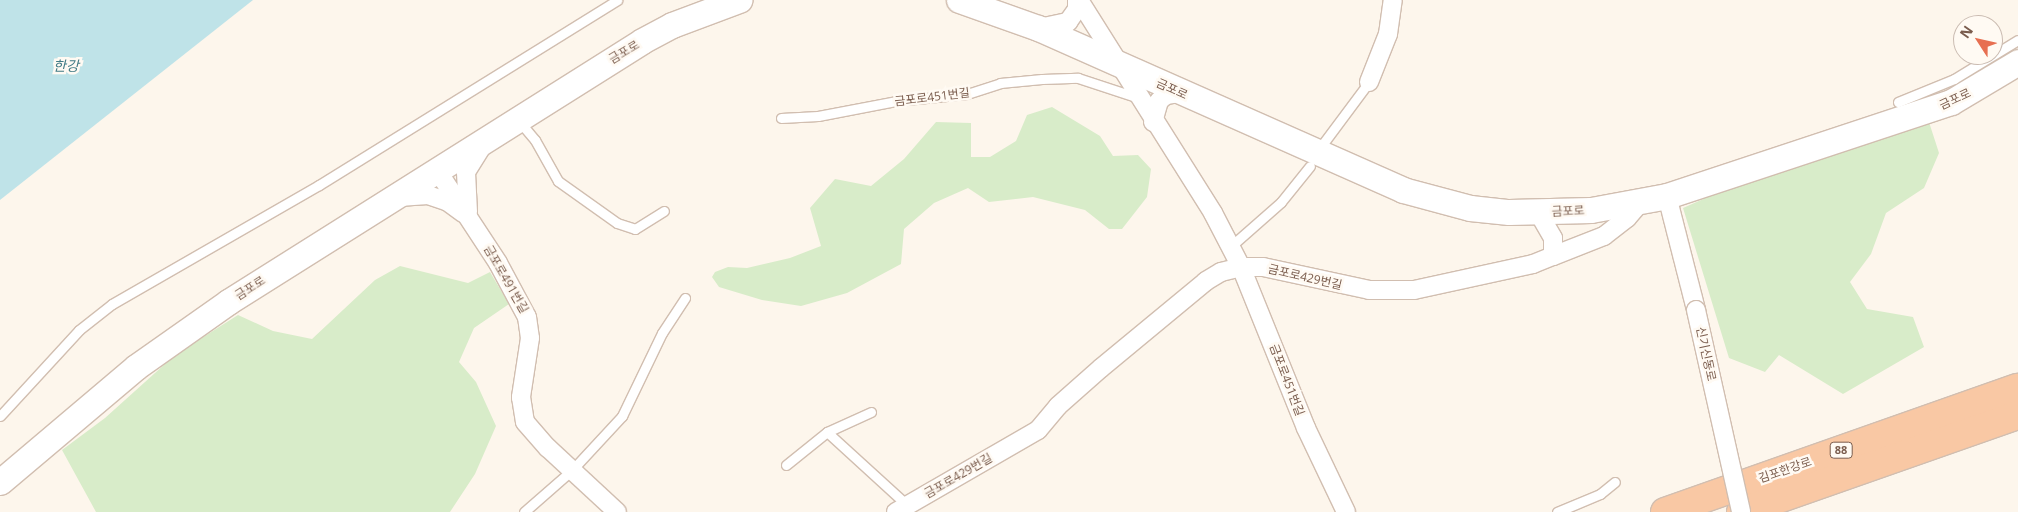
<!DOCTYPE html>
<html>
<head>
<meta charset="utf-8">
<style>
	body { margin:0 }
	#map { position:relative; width:2018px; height:512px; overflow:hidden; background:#fdf6ec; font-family:"Open Sans","Noto Sans KR",sans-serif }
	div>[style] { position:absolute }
	.green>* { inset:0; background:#d8ecc9 }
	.water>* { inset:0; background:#bfe3e8 }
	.roads { filter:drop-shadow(1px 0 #d1beb0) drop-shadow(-1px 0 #d1beb0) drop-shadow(0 1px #d1beb0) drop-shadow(0 -1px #d1beb0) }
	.service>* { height:9px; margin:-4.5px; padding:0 4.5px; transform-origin:4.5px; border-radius:4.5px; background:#fff }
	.minor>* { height:18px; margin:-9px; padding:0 9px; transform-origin:9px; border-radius:9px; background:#fff }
	.secondary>* { height:25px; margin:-12.5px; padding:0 12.5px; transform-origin:12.5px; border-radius:12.5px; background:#fff }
	.trunk>* { height:28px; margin:-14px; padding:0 14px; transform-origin:14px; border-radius:14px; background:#f9c8a4 }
	.bridges { filter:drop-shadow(1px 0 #d1beb0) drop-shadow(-1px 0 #d1beb0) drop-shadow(0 1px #d1beb0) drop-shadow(0 -1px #d1beb0) }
	.minor-bridge>* { height:18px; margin:-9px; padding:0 9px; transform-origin:9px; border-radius:9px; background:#fff }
	span { translate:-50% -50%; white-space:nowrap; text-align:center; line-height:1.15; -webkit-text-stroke:5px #fffaf3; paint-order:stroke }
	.shield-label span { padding:1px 4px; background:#fffaf3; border:1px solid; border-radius:4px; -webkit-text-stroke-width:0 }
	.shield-label { font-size:11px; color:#7a5c4d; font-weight:700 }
	.street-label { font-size:12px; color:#7a5c4d }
	.water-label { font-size:14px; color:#437c86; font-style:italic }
	.north { position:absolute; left:1953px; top:15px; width:50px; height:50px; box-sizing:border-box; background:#fffaf3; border:1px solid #cabbb1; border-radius:50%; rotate:305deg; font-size:14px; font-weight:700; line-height:20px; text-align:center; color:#7a5c4d }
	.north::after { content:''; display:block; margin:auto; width:18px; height:22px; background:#e76f51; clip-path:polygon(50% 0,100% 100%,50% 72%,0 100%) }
</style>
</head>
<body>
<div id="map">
	<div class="green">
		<i style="clip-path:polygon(1052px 107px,1100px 136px,1113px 156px,1138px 155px,1151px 169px,1147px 197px,1122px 229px,1109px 229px,1085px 210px,1033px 197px,989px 202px,968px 188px,934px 203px,904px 229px,901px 264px,847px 293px,801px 306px,762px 300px,719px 287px,712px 277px,715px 272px,728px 267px,747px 268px,790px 258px,821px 246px,810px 208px,835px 179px,871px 186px,904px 159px,936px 122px,971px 123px,971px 157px,990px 157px,1016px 141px,1027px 115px)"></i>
		<i style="clip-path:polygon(1928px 119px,1939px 153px,1924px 188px,1886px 213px,1871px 254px,1850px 282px,1867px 309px,1913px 317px,1924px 347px,1843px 394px,1779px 355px,1765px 372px,1729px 358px,1683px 208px,1751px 178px)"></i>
		<i style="clip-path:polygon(400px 266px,468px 283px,490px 272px,509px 304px,474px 328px,459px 362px,476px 382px,496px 426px,475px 474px,450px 512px,96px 512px,62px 450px,105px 418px,175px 355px,238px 315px,273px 331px,312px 339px,375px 280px)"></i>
	</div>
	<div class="water">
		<i style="clip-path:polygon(0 0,253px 0,0 200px)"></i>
	</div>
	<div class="roads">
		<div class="service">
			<i style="left:1898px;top:102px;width:61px;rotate:-22.3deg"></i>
			<i style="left:1954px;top:79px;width:75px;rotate:-31.4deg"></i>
			<i style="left:781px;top:118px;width:37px;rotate:-3deg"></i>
			<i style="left:818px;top:116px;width:79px;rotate:-10.9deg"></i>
			<i style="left:896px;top:101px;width:71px;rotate:-5.6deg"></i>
			<i style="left:967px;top:94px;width:35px;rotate:-18deg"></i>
			<i style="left:1000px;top:83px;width:42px;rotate:-5.4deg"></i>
			<i style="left:1042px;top:79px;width:36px;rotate:-2deg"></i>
			<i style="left:1078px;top:78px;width:64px;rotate:18.2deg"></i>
			<i style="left:519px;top:121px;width:25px;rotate:50deg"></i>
			<i style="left:535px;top:140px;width:47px;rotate:60.7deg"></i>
			<i style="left:558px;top:181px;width:72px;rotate:35.4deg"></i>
			<i style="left:617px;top:223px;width:19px;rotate:18deg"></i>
			<i style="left:635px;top:229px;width:34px;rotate:-32deg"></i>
			<i style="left:1322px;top:145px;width:79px;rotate:-53.3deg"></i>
			<i style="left:1230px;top:247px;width:68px;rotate:-41.4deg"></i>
			<i style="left:1281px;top:202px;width:46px;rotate:-51.1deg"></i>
			<i style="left:871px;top:412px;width:48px;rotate:155.6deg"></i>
			<i style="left:827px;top:432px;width:110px;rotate:42.4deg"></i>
			<i style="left:0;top:416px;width:117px;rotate:-47.4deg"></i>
			<i style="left:79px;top:330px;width:42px;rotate:-38.2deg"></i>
			<i style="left:112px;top:304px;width:239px;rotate:-29.9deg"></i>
			<i style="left:319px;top:185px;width:351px;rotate:-31.8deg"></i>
			<i style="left:786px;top:465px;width:53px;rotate:-38.8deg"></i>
			<i style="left:524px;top:512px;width:64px;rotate:-41.2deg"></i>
			<i style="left:572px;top:470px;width:74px;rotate:-47.2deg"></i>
			<i style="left:622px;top:416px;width:92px;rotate:-64.3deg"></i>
			<i style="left:662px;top:333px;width:42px;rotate:-56.7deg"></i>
			<i style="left:1557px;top:512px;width:47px;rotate:-22.7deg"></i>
			<i style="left:1600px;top:494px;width:19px;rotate:-39deg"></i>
		</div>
		<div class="minor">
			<i style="left:1079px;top:0;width:252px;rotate:57.8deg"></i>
			<i style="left:1213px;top:213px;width:61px;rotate:62.6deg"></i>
			<i style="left:1241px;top:267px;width:174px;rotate:68deg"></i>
			<i style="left:1306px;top:428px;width:93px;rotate:64.5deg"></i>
			<i style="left:1039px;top:28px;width:30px;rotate:-12deg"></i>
			<i style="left:1068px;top:22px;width:16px;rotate:-55deg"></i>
			<i style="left:1077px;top:9px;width:9px;rotate:-90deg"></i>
			<i style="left:1369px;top:82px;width:52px;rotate:-68.4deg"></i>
			<i style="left:1388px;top:34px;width:34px;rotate:-82deg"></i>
			<i style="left:1153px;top:122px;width:22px;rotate:-74deg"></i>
			<i style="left:1159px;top:101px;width:9px;rotate:-41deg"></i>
			<i style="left:1166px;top:95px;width:15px;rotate:-8deg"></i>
			<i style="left:437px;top:170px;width:111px;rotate:56.7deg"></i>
			<i style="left:498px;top:263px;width:61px;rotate:61.8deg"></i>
			<i style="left:527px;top:317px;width:21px;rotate:82deg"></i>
			<i style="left:530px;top:338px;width:60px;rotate:98.7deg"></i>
			<i style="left:521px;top:397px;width:25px;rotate:81deg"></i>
			<i style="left:525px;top:422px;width:35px;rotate:49deg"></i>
			<i style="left:548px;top:448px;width:94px;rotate:42.8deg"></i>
			<i style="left:1667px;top:196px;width:118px;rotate:75.7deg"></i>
			<i style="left:399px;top:197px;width:29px;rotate:-4deg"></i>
			<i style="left:428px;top:195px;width:21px;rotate:19deg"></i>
			<i style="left:448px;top:202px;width:19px;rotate:36deg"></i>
			<i style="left:468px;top:212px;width:40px;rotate:-92.9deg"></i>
			<i style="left:466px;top:172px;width:31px;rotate:-58deg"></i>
			<i style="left:1538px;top:212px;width:30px;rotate:60deg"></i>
			<i style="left:1553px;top:238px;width:18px;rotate:90deg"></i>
			<i style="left:896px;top:512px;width:164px;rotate:-30deg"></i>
			<i style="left:1038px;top:430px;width:31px;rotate:-50deg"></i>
			<i style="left:1058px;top:406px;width:57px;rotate:-41.5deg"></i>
			<i style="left:1101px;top:368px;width:136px;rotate:-39.6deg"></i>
			<i style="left:1206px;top:281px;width:17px;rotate:-31deg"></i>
			<i style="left:1221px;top:272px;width:21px;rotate:-14deg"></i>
			<i style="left:1241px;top:267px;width:22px"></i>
			<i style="left:1263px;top:267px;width:108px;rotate:12.2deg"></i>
			<i style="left:1369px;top:290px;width:45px"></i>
			<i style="left:1414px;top:290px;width:122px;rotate:-12.3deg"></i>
			<i style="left:1533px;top:264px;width:22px;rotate:-22deg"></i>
			<i style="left:1553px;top:256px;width:55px;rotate:-21.4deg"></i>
			<i style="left:1604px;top:236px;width:29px;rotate:-38deg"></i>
			<i style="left:1627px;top:218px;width:20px;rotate:-49deg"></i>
		</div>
		<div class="secondary">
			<i style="left:959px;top:0;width:84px;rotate:19.5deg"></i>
			<i style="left:1038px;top:28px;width:399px;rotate:23.9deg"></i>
			<i style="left:1403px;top:190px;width:69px;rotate:15deg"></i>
			<i style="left:1470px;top:208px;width:39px;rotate:6deg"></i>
			<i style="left:1509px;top:212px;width:82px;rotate:-1.4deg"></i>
			<i style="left:1591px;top:210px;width:77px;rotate:-10.4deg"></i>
			<i style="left:1667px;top:196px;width:299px;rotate:-18.3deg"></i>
			<i style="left:1951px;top:102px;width:78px;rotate:-30.8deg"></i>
			<i style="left:0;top:482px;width:178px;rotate:-40.2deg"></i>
			<i style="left:136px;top:367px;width:113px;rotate:-35.2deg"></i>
			<i style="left:228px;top:302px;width:489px;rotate:-32.2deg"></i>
			<i style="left:642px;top:41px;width:34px;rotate:-28deg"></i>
			<i style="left:672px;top:25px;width:72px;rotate:-20.5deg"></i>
		</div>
		<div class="trunk">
			<i style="left:1665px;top:512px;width:374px;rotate:-19.4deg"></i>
			<i style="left:1741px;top:512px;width:293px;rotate:-19.3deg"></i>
		</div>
	</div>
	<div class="bridges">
		<div class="minor-bridge">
			<i style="left:1696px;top:310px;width:207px;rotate:77.4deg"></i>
		</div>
	</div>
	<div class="shield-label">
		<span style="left:1841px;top:450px">88</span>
	</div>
	<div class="street-label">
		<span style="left:624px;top:52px;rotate:-31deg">금포로</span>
		<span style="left:1172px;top:89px;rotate:24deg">금포로</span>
		<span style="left:932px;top:97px;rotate:-7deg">금포로451번길</span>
		<span style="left:1955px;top:99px;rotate:-25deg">금포로</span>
		<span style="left:1568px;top:211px;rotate:-3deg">금포로</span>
		<span style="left:1305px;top:277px;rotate:13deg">금포로429번길</span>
		<span style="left:506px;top:279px;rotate:60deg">금포로491번길</span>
		<span style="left:250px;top:288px;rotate:-33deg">금포로</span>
		<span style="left:1706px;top:354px;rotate:78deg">신기신동로</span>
		<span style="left:1287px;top:380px;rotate:69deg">금포로451번길</span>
		<span style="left:1785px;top:470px;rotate:-19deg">김포한강로</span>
		<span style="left:958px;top:476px;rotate:-30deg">금포로429번길</span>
	</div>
	<div class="water-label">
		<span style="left:66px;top:66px">한강</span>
	</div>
	<div class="north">N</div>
</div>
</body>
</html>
